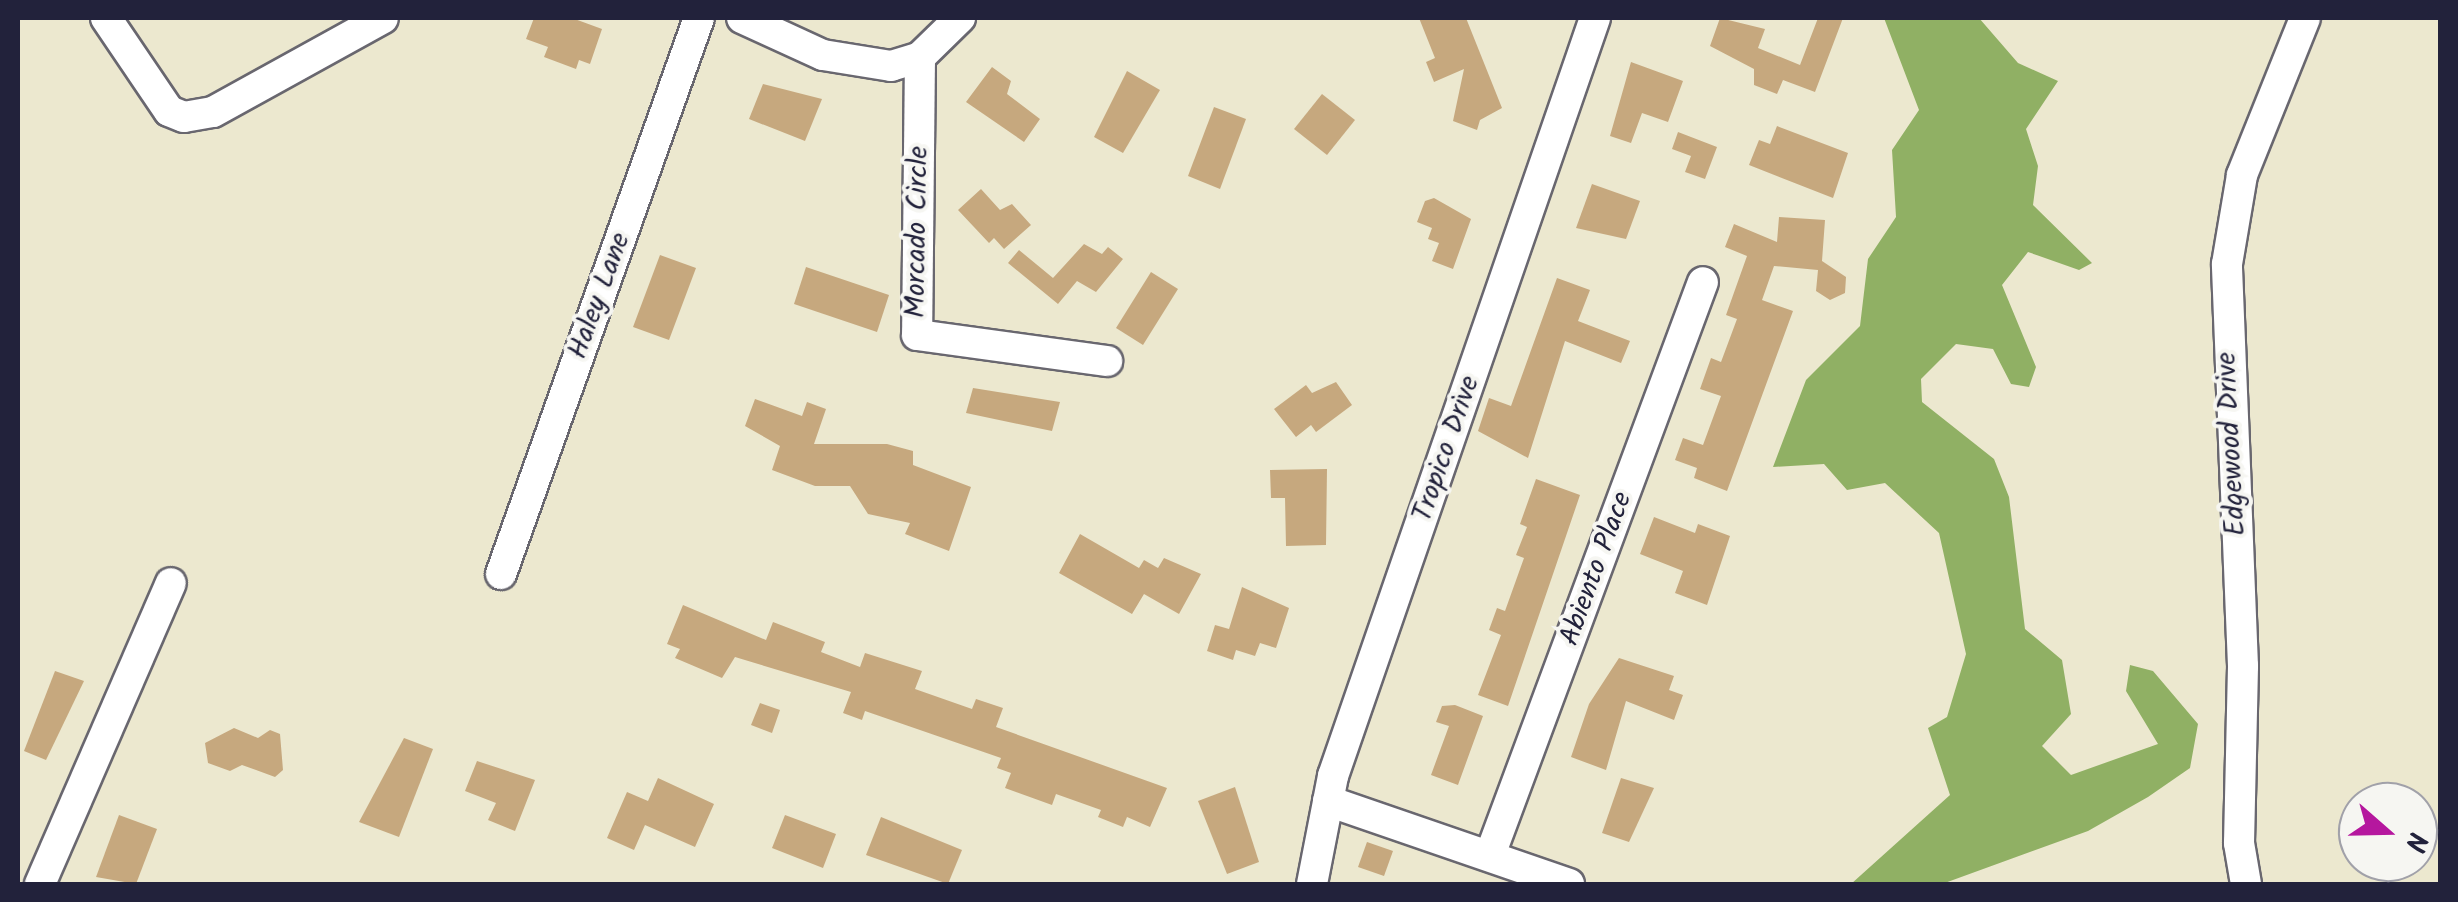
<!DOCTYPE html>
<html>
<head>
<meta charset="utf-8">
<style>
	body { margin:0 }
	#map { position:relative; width:2458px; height:902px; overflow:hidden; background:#ece8cf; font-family:Kalam,sans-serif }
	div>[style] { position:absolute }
	.forest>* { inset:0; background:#90b064 }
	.building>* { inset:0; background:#c6a87e }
	.roads { filter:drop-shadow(2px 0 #69676f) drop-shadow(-2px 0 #69676f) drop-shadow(0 2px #69676f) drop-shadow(0 -2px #69676f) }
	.minor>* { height:30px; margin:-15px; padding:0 15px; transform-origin:15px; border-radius:15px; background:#fff }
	span { translate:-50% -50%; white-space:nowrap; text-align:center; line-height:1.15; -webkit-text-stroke:8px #f6f6f2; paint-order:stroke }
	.street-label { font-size:28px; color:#22223b }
	.frame { position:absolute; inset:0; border:20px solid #22223b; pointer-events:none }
	.north { position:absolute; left:2338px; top:782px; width:100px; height:100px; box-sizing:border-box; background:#f6f6f2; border:2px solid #a1a1a9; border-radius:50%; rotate:110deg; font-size:28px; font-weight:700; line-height:40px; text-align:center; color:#22223b }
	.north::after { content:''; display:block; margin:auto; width:35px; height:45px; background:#b5179e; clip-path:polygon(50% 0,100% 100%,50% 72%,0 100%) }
</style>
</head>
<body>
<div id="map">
	<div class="forest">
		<i style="clip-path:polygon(1884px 18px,1979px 18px,2018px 63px,2058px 81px,2026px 129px,2038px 166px,2033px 205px,2092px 263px,2079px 270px,2028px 252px,2002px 285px,2036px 367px,2029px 387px,2011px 384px,1993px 349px,1956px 344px,1921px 379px,1922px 402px,1994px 459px,2009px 497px,2025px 629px,2062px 660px,2071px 714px,2042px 746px,2071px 775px,2158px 744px,2126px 691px,2130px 665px,2153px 671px,2198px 724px,2190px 768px,2148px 797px,2088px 831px,1942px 884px,1851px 884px,1950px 795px,1928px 728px,1947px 717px,1966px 654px,1939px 533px,1885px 483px,1847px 490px,1824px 464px,1773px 467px,1806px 380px,1860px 326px,1868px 259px,1896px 217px,1892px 150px,1919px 110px)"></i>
	</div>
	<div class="building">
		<i style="clip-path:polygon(534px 18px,572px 18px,602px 29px,590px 64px,579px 60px,576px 69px,544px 57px,548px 47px,526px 39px)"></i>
		<i style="clip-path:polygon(1419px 18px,1466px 18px,1502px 108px,1480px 120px,1477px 130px,1453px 121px,1464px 69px,1434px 82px,1426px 62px,1435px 58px)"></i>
		<i style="clip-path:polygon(1720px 18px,1765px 29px,1758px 48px,1800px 65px,1818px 18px,1843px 18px,1815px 92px,1783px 80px,1777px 94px,1754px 85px,1754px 69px,1710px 46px)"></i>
		<i style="clip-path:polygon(1631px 62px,1683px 81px,1668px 122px,1642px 113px,1631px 143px,1610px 136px)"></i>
		<i style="clip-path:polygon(992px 67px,1011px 81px,1007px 94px,1040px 119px,1024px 142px,966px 102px)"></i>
		<i style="clip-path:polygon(1127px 71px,1160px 90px,1123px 153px,1094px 137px)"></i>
		<i style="clip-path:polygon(763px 84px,822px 99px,805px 141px,749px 119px)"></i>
		<i style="clip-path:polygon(1322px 94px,1355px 120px,1327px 155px,1294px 129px)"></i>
		<i style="clip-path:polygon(1214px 107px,1246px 119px,1220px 189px,1188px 176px)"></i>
		<i style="clip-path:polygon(1777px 126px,1848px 153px,1833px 198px,1749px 165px,1759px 140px,1770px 144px)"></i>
		<i style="clip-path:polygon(1678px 132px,1717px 147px,1705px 179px,1685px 172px,1691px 156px,1672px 149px)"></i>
		<i style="clip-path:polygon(1592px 184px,1640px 201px,1626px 239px,1576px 228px)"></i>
		<i style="clip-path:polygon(981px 189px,1000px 210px,1012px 204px,1031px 225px,1004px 249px,994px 238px,989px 243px,958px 210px)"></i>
		<i style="clip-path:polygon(1434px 198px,1471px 219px,1453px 269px,1432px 261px,1439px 243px,1428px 239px,1432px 228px,1417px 222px,1425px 201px)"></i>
		<i style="clip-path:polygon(1779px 217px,1825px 220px,1822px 261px,1846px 277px,1845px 293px,1830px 300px,1816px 291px,1818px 270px,1774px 266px,1762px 300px,1793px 311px,1727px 491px,1694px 478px,1697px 468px,1675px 460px,1683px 438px,1703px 445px,1721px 396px,1700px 389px,1711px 358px,1721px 362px,1737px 319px,1726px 315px,1747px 256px,1725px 247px,1734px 224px,1777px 242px)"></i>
		<i style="clip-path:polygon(1084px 244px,1102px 254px,1108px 247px,1123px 259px,1096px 292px,1077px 281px,1058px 304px,1008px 263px,1019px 250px,1053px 278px)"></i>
		<i style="clip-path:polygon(660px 255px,696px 268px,669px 340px,633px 327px)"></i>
		<i style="clip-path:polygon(806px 267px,889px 295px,877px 332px,794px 304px)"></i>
		<i style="clip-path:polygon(1151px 272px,1178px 289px,1143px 345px,1116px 328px)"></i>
		<i style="clip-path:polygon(1557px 278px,1590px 290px,1578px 321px,1630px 341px,1621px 363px,1565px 341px,1528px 458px,1478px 431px,1489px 398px,1511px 406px)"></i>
		<i style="clip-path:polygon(1336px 382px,1352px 405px,1316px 432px,1311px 425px,1296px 437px,1274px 409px,1306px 385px,1312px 393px)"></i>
		<i style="clip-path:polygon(973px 388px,1060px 402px,1052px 431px,966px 413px)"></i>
		<i style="clip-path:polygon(755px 399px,802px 416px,807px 402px,826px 409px,814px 444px,887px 444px,913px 451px,913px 465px,971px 487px,949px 551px,905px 534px,910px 523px,868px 514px,850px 486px,815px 486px,772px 470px,780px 446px,745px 426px)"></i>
		<i style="clip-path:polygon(1327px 469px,1326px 545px,1286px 546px,1285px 498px,1271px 498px,1270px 470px)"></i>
		<i style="clip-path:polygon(1536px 479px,1580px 495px,1508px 706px,1478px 695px,1501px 635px,1489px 630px,1497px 608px,1505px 611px,1524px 558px,1516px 555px,1527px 527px,1520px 524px)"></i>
		<i style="clip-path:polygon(1654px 517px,1695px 533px,1698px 524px,1730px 536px,1707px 605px,1675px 593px,1683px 571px,1640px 554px)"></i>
		<i style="clip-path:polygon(1080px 534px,1139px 568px,1144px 560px,1158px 568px,1164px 558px,1201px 574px,1179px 614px,1144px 594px,1132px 614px,1059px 573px)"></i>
		<i style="clip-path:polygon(1242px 587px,1289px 608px,1276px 648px,1260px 643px,1255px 656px,1236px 650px,1233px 660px,1207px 651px,1215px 625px,1229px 629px)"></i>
		<i style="clip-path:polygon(683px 605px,766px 640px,773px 622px,825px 642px,821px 652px,860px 667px,865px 653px,922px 671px,915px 689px,972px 709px,976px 699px,1003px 708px,996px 727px,1167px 788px,1150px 827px,1127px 817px,1123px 827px,1098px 817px,1101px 810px,1056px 794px,1052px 805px,1005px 788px,1011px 773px,997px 768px,1001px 758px,865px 711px,862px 720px,843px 713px,851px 692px,735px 657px,722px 678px,675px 658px,680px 649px,667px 644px)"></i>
		<i style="clip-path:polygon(1619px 658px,1674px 676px,1669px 690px,1683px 695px,1674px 720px,1626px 701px,1606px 770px,1571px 757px,1589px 704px)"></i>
		<i style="clip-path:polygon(55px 671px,84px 681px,46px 760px,24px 751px)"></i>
		<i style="clip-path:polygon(760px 703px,780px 710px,772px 733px,751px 725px)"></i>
		<i style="clip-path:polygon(1455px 705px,1483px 716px,1458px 785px,1431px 775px,1449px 726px,1436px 722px,1442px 706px)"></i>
		<i style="clip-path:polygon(234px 728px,258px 738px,270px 730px,280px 734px,283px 770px,275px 777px,242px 765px,230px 771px,208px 763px,205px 743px)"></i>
		<i style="clip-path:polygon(404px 738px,433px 749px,399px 837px,359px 822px)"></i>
		<i style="clip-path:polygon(477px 761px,535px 780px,515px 831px,488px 820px,496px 803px,465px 791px)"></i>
		<i style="clip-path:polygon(658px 778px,714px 804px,695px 847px,645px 825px,634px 850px,607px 838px,627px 792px,648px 801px)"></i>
		<i style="clip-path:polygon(1621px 778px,1654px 788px,1629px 842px,1602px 833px)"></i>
		<i style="clip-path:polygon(1235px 787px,1259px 862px,1227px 874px,1198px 801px)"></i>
		<i style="clip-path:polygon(119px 815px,157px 829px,136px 884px,96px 877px)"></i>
		<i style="clip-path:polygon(785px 815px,836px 834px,823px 868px,772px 848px)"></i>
		<i style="clip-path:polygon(881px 817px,962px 850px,948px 884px,866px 855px)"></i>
		<i style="clip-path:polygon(1367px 842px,1393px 851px,1384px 876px,1358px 867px)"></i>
	</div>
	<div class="roads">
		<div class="minor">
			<i style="left:106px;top:18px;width:112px;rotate:55.9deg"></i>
			<i style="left:169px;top:111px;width:16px;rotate:22deg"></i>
			<i style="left:184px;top:117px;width:29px;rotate:-10deg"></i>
			<i style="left:213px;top:112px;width:194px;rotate:-28.9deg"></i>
			<i style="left:742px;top:18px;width:89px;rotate:24.6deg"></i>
			<i style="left:823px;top:55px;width:69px;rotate:9.2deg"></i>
			<i style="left:891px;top:66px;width:30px;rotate:-17deg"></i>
			<i style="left:920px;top:57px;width:56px;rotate:-44.3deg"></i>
			<i style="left:920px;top:57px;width:278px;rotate:90.6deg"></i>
			<i style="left:917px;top:335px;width:192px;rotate:7.8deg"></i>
			<i style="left:501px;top:574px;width:590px;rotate:-70.4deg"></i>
			<i style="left:1328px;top:801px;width:255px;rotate:19deg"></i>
			<i style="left:1490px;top:855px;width:611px;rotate:-69.61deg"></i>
			<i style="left:40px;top:884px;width:328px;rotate:-66.5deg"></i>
			<i style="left:1312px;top:884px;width:110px;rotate:-79deg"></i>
			<i style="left:1333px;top:776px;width:802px;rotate:-70.93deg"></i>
			<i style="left:2246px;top:884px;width:42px;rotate:-99.7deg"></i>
			<i style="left:2239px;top:843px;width:177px;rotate:-88.7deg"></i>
			<i style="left:2243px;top:666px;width:402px;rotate:-92.3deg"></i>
			<i style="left:2227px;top:264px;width:90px;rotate:-80.4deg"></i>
			<i style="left:2242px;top:175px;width:169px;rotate:-68.1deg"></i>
		</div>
	</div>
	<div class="street-label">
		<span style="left:918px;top:232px;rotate:-89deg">Morcado Circle</span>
		<span style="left:600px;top:296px;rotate:-70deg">Haley Lane</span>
		<span style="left:2232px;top:444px;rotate:-93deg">Edgewood Drive</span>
		<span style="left:1447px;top:449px;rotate:-71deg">Tropico Drive</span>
		<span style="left:1597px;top:569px;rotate:-70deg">Abiento Place</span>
	</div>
	<div class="frame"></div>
	<div class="north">N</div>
</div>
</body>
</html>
